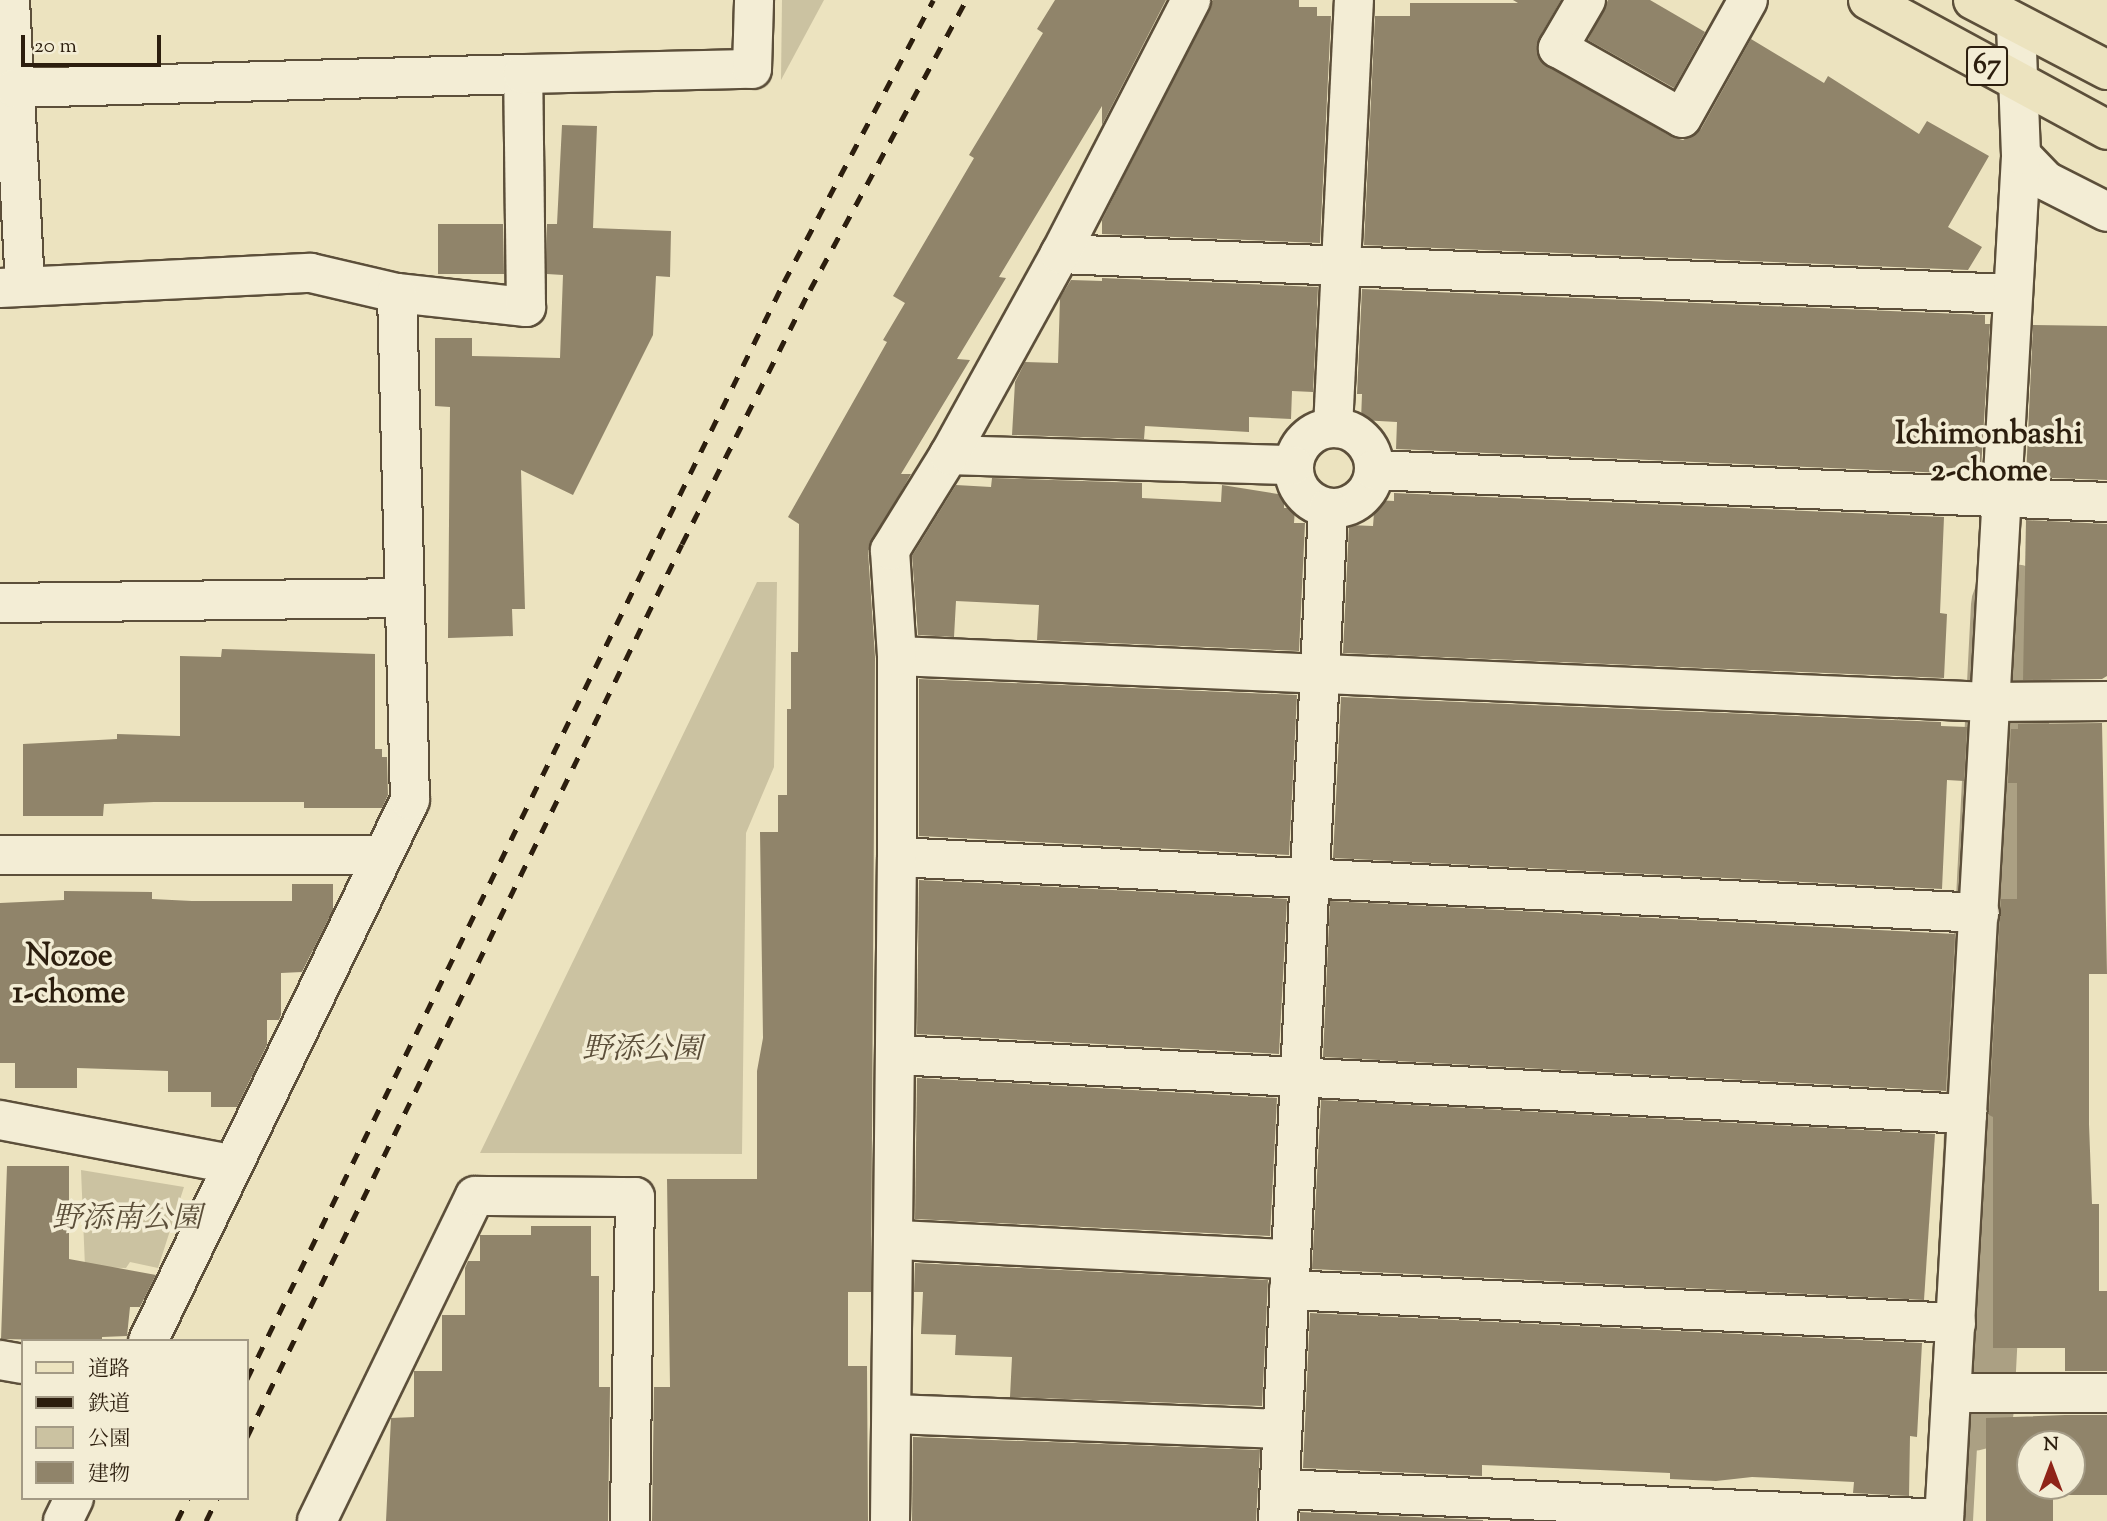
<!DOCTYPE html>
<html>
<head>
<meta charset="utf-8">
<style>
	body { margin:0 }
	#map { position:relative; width:2107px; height:1521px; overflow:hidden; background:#ece3bf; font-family:"Sorts Mill Goudy","Noto Serif JP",serif }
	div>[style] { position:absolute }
	.green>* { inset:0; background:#cbc2a1 }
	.stream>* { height:14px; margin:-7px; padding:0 7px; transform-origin:7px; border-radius:7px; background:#aba083 }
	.river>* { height:84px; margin:-42px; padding:0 42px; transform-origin:42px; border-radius:42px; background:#aba083 }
	.building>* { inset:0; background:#90846a }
	.roads { filter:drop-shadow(2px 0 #5c4f3a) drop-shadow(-2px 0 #5c4f3a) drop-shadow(0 2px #5c4f3a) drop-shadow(0 -2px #5c4f3a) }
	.minor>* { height:38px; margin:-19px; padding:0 19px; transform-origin:19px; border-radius:19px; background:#f3edd5 }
	.minor>.ring { margin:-19px; padding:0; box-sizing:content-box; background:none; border:38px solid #f3edd5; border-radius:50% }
	.major>* { height:38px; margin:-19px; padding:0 19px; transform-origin:19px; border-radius:19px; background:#ece3bf }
	.rail>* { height:5px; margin-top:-2.5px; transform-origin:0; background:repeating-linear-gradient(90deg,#2c1e0e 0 12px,transparent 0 24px) }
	span { translate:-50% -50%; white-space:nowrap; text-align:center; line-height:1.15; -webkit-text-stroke:7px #f3edd5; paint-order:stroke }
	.shield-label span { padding:2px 5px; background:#f3edd5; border:2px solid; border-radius:5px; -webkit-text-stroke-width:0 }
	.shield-label { font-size:28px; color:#2c1e0e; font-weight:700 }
	.park-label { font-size:30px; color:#5c4f3a; font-style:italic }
	.neighbourhood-label { font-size:32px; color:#2c1e0e; font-weight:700 }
	.legend { position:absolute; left:21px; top:1339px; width:228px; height:161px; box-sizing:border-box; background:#f3edd5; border:2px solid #a39a85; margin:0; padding:9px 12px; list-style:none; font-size:21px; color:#2c1e0e }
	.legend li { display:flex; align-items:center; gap:14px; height:35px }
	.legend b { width:35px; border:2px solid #a39a85 }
	.north { position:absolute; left:2016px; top:1430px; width:70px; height:70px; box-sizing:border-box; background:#f3edd5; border:2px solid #a39a85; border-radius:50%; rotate:0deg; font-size:19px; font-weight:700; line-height:28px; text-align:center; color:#2c1e0e }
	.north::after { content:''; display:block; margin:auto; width:24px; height:32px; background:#8f2418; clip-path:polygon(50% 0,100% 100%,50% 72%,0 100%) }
	.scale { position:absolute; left:21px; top:35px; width:140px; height:32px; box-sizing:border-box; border:4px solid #2c1e0e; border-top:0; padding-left:9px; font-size:21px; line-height:24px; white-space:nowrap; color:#2c1e0e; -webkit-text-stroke:5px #f3edd5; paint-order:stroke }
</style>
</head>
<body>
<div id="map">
	<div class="green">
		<i style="clip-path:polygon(782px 0,824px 0,781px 80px)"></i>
		<i style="clip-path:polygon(757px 582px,777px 582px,774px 767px,746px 833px,742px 1154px,480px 1153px)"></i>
		<i style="clip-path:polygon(81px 1170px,184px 1187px,158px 1268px,130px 1262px,126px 1268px,85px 1267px)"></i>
	</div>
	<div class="stream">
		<i style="left:1966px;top:1521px;width:112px;rotate:-86.9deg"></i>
	</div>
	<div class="river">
		<i style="left:1972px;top:1409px;width:804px;rotate:-87.08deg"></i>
	</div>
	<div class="building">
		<i style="clip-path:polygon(1055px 0,1166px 0,1102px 125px,1102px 106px,999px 277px,1006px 278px,957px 359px,970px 360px,901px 474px,911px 474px,868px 551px,875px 657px,871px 1292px,848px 1292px,848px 1366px,867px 1366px,868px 1521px,652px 1521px,654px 1387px,670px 1387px,667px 1179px,757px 1179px,757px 1071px,763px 1038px,760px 832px,778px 832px,778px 795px,787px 795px,787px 709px,791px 709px,791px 652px,798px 652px,799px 524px,788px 517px,887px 342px,883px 340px,905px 303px,893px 296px,974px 158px,969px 155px,1043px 33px,1037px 29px)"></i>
		<i style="clip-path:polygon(1213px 0,1299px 0,1299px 7px,1317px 7px,1317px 16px,1331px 16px,1320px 243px,1102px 234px,1102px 220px)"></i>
		<i style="clip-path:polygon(1513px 0,1561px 0,1539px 38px,1540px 60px,1672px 137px,1683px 140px,1701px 129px,1751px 39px,1824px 83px,1828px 76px,1919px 134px,1927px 121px,1989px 156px,1948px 227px,1982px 247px,1968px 270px,1364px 245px,1375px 16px,1410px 16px,1410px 3px,1518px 3px)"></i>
		<i style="clip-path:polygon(1608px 0,1650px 0,1705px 32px,1674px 88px,1588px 40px)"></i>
		<i style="clip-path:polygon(562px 125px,597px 126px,593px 228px,671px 231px,670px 277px,656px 276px,653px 335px,573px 495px,521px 470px,525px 609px,512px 609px,513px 636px,448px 638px,450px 407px,435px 406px,435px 338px,472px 338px,472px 356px,560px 358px,563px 275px,547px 274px,547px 224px,557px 224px)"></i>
		<i style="clip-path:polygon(438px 224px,503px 224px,504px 274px,438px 274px)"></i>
		<i style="clip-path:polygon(1102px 278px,1318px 287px,1313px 392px,1292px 391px,1291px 419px,1249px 417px,1249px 432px,1145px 426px,1144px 439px,1012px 435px,1015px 382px,1025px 362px,1058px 363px,1060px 298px,1071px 280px,1102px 281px)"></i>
		<i style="clip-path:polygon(1362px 289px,1985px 315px,1985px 324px,1990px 324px,1981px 469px,1946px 468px,1946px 473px,1396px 449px,1397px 422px,1361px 420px,1362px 394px,1357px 394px)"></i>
		<i style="clip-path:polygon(2033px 325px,2107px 326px,2107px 480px,2026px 477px)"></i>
		<i style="clip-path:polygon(992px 478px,1142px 483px,1142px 498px,1221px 502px,1222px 485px,1284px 495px,1284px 508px,1295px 508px,1294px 523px,1305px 523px,1299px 651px,1037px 640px,1039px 605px,956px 601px,954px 637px,918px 635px,912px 556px,956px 485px,991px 487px)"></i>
		<i style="clip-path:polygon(1394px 493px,1944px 517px,1940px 613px,1947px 614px,1944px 678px,1343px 653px,1349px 525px,1373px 526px,1375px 500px,1394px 501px)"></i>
		<i style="clip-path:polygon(2026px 520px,2107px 524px,2107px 676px,2102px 679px,2023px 680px)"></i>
		<i style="clip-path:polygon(222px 649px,375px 654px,375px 749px,382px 749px,382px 757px,387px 757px,388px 795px,382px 808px,304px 808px,304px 802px,154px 802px,104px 804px,103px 816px,23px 816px,23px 744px,117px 739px,117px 734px,180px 736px,180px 656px,221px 657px)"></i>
		<i style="clip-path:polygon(919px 679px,1297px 695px,1289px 855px,919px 836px)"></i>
		<i style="clip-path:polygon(1341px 697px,1941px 722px,1941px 726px,1967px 727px,1964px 781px,1947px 780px,1942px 889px,1333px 858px)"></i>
		<i style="clip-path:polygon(2102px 723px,2107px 974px,2089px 974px,2089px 1124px,2092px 1204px,2099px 1204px,2099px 1291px,2107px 1291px,2107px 1371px,2065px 1371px,2065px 1348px,1993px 1348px,1993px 1117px,1989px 1115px,2001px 899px,2017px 899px,2017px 783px,2008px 783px,2011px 729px,2018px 729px,2018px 724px)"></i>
		<i style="clip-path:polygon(919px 880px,1287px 899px,1279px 1054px,917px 1034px)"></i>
		<i style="clip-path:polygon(292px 884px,333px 884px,333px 910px,302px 972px,281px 973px,281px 1015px,279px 1020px,267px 1020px,267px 1045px,237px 1107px,211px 1107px,211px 1092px,168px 1092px,168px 1071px,77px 1068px,77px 1088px,15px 1088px,15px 1063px,0 1063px,0 903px,64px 900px,64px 891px,152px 892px,152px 899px,192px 901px,292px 901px)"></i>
		<i style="clip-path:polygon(1330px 901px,1955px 934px,1946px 1091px,1323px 1057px)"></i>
		<i style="clip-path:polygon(917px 1078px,1277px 1098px,1270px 1236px,915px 1219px)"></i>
		<i style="clip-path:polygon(1321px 1100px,1935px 1134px,1924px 1300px,1312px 1269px)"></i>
		<i style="clip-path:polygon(7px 1166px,69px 1166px,69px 1259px,156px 1275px,140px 1307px,130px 1307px,127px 1336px,102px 1337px,102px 1341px,1px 1339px)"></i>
		<i style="clip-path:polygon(531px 1226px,591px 1226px,591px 1276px,599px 1276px,599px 1387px,610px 1387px,608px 1521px,386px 1521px,391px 1418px,414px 1417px,414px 1371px,442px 1371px,442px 1315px,465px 1315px,465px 1268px,468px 1261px,480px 1261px,480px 1235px,531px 1235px)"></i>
		<i style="clip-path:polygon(915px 1263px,1268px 1280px,1262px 1406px,1010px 1397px,1012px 1357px,955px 1355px,956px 1335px,921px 1334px,923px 1292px,914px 1292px)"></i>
		<i style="clip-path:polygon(1310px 1313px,1922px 1343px,1917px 1437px,1910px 1436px,1909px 1496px,1853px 1493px,1854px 1482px,1752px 1477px,1716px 1481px,1670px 1479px,1670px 1473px,1482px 1465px,1482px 1476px,1303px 1468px)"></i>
		<i style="clip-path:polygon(evenodd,2065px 1415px,2107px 1415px,2107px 1495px,2053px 1495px,2053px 1521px,1986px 1521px,1986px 1418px,2065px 1415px,2030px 1444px,2072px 1444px,2072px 1486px,2030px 1486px,2030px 1444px)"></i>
		<i style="clip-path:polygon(913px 1437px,1260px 1450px,1256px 1521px,912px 1521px)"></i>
		<i style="clip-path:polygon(1300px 1512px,1483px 1520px,1483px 1521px,1300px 1521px)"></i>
	</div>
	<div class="roads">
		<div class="minor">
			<i style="left:10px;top:0;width:286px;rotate:87deg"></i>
			<i style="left:1586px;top:0;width:56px;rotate:120.3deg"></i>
			<i style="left:1558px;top:48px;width:142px;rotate:29.4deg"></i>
			<i style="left:1682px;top:118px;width:135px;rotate:-60.8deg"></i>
			<i style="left:15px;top:88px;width:508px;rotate:-1.58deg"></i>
			<i style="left:2021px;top:155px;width:36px;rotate:46deg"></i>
			<i style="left:2046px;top:181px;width:68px;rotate:26.9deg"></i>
			<i style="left:1060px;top:254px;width:952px;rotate:2.41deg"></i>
			<i style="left:0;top:288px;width:311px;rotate:-2.8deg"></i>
			<i style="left:311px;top:273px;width:88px;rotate:13.1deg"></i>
			<i style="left:397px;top:293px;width:130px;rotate:6.2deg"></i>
			<i style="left:526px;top:307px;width:233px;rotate:-90.7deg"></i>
			<i style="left:523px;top:74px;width:229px;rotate:-1.3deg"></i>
			<i style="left:752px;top:69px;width:69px;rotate:-88.3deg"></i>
			<i style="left:1333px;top:428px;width:429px;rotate:-87.2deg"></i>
			<i class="ring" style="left:1294px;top:428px;width:42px;height:42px"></i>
			<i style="left:949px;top:455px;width:344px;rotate:1.7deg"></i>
			<i style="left:1374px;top:470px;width:734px;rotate:2.5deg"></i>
			<i style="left:0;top:603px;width:403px;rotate:-0.7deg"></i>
			<i style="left:897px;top:656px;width:1093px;rotate:2.41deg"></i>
			<i style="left:1989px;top:702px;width:118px;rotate:-0.5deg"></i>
			<i style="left:0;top:855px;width:381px"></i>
			<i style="left:897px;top:857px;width:1084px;rotate:2.96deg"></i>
			<i style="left:897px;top:1055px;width:1072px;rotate:3.16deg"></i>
			<i style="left:0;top:1120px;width:235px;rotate:10.8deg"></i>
			<i style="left:897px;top:1240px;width:394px;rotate:2.8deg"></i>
			<i style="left:1289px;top:1290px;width:668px;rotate:2.83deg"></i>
			<i style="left:148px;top:1341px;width:601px;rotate:-64.16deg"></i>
			<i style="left:410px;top:800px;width:507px;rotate:-91.47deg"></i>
			<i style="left:0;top:1360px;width:23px;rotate:10deg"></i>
			<i style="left:1952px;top:1393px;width:155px"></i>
			<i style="left:893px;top:1414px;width:389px;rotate:2.2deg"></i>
			<i style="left:1280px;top:1489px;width:665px;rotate:2.59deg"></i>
			<i style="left:63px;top:1521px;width:25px;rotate:-64deg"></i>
			<i style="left:317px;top:1521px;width:361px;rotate:-64.1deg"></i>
			<i style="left:475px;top:1196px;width:160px;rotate:0.4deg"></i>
			<i style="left:635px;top:1197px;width:324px;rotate:90.9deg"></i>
			<i style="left:890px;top:1521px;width:664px;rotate:-89.4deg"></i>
			<i style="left:897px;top:857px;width:201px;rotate:-90deg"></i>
			<i style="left:897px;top:656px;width:106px;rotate:-93.8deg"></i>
			<i style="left:890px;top:550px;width:112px;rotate:-58.2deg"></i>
			<i style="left:949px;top:455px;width:230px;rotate:-61.1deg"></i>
			<i style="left:1060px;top:254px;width:286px;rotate:-62.7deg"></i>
			<i style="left:1278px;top:1521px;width:1014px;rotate:-87.17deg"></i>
			<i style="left:1944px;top:1521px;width:1368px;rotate:-86.77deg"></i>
			<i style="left:2021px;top:155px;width:131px;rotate:-92.2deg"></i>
		</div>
		<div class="major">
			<i style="left:1868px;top:0;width:272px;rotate:28.5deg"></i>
			<i style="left:1973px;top:0;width:151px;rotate:27.6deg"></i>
		</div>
	</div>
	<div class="rail">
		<i style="left:247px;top:1379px;width:1221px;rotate:-63.92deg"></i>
		<i style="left:784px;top:282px;width:319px;rotate:-62.1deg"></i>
		<i style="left:247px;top:1437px;width:993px;rotate:-64.03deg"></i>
		<i style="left:682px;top:544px;width:284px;rotate:-63.3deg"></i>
		<i style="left:810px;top:290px;width:329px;rotate:-61.7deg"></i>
		<i style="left:177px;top:1521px;width:25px;rotate:-64deg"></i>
		<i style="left:206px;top:1521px;width:25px;rotate:-64deg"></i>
	</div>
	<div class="shield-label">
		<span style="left:1987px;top:66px">67</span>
	</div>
	<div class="park-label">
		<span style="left:642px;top:1051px">野添公園</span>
		<span style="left:127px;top:1220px">野添南公園</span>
	</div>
	<div class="neighbourhood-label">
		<span style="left:1989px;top:454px">Ichimonbashi<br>2-chome</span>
		<span style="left:69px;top:976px">Nozoe<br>1-chome</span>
	</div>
	<ul class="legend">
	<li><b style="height:9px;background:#ece3bf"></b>道路</li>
	<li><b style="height:9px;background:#2c1e0e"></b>鉄道</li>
	<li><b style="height:19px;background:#cbc2a1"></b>公園</li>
	<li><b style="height:19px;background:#90846a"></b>建物</li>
	</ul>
	<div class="north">N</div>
	<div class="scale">20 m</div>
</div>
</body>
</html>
